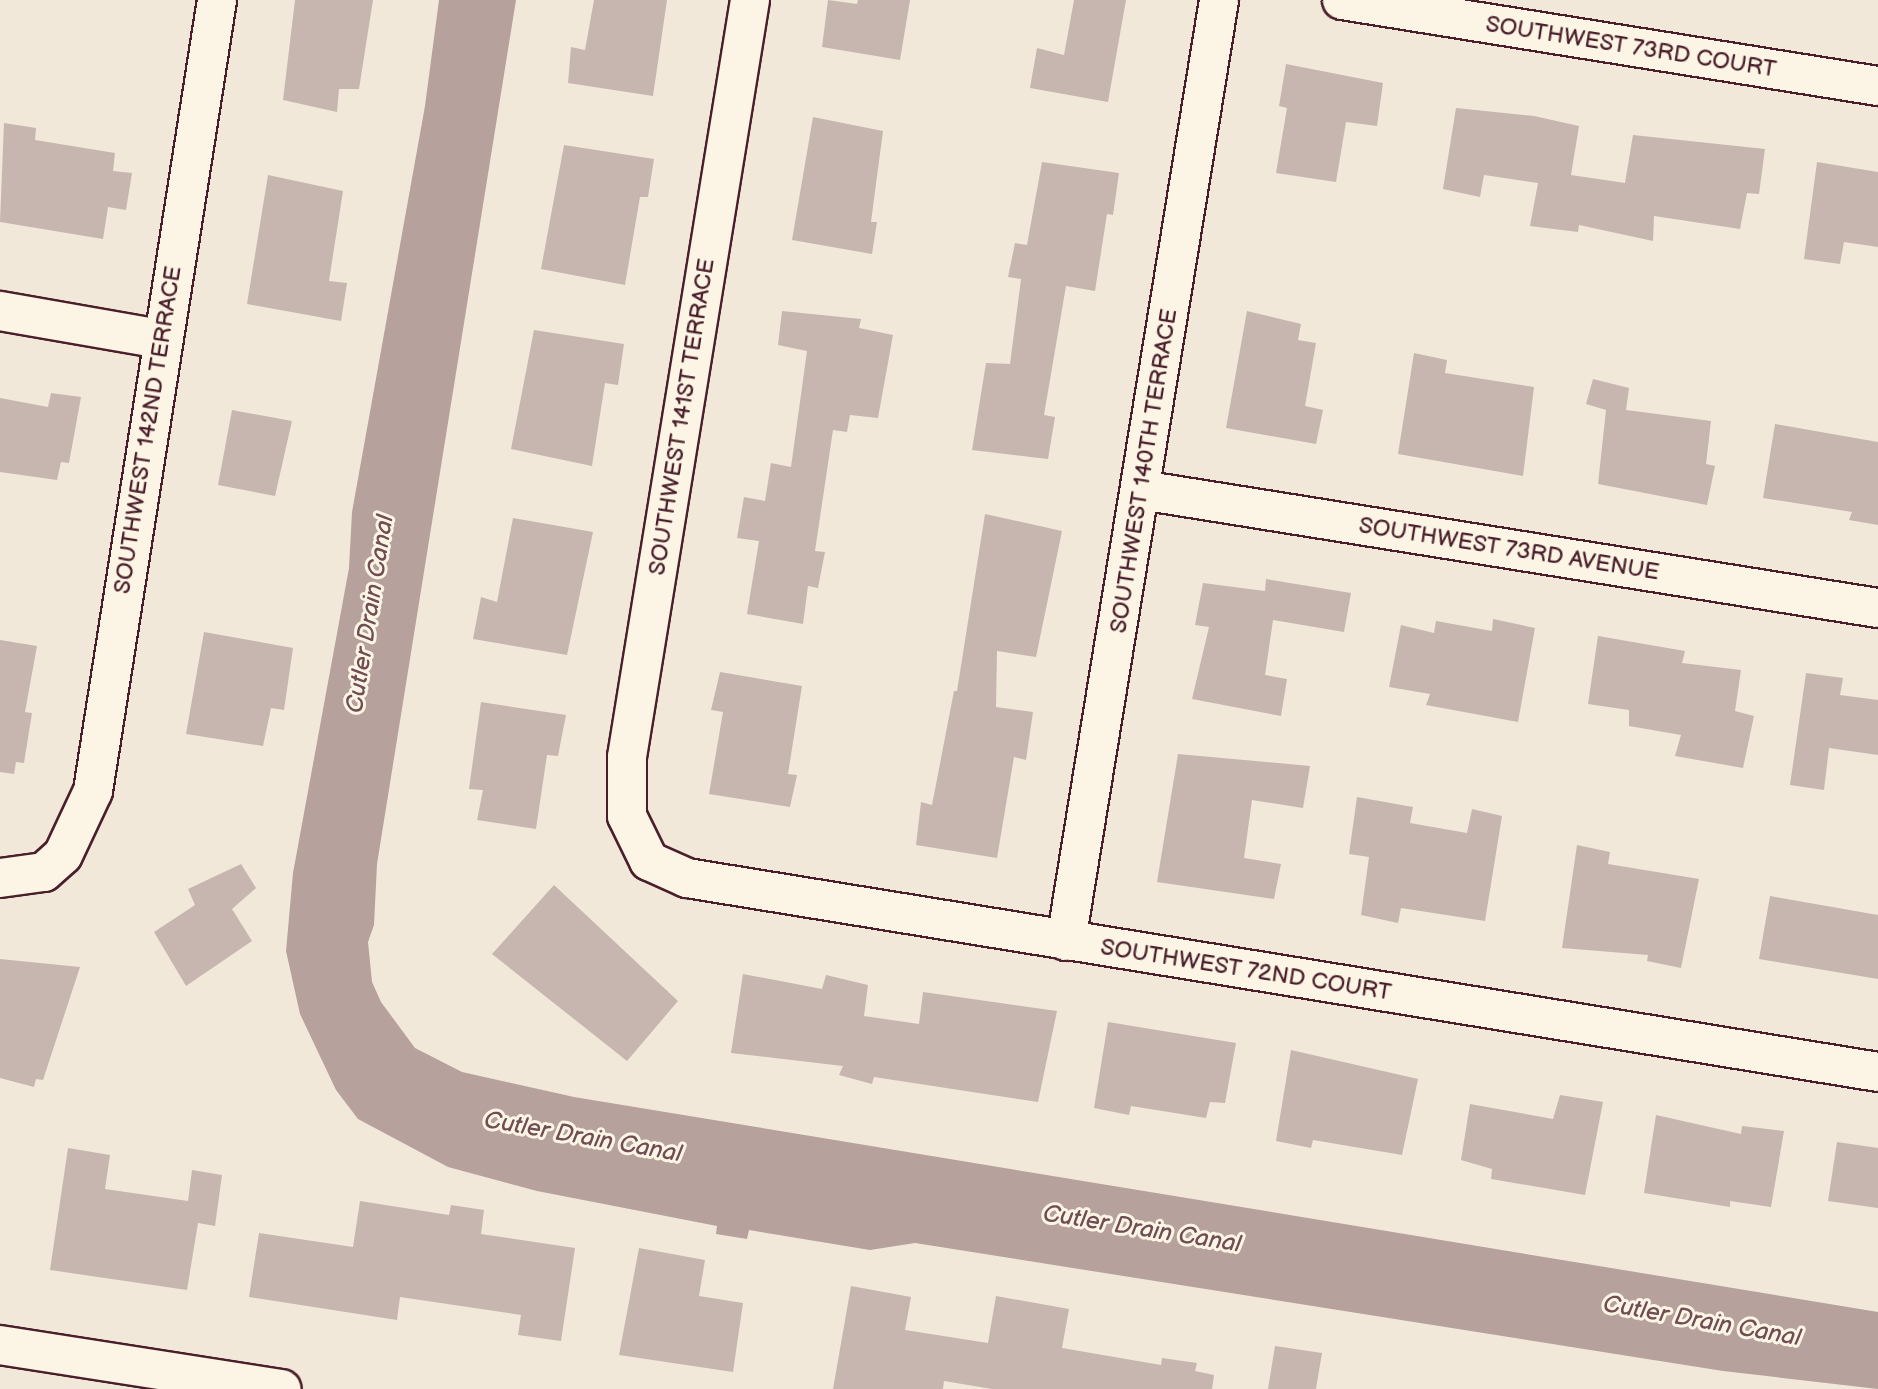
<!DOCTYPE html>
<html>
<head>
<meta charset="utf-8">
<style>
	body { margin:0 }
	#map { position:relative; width:1878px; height:1389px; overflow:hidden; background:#f1e8da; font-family:"Balsamiq Sans",sans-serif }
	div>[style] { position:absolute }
	.water>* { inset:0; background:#b6a19c }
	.building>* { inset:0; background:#c7b6af }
	.roads { filter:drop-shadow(2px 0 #4a1f2b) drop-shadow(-2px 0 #4a1f2b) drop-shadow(0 2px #4a1f2b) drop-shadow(0 -2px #4a1f2b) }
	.minor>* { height:38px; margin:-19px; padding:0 19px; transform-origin:19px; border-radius:19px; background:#fcf5e5 }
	span { translate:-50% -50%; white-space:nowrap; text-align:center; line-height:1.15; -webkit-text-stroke:6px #fcf5e5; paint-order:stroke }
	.street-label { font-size:23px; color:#4a1f2b }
	.water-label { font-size:24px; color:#704c53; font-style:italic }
</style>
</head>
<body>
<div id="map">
	<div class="water">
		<i style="clip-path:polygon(439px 0,516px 0,377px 864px,374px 925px,368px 942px,372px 982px,381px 1002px,415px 1048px,462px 1072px,574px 1097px,1878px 1312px,1878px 1389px,1723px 1371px,915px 1243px,870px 1250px,749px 1230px,747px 1239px,716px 1234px,717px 1226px,537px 1191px,448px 1167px,358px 1119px,336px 1090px,300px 1014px,286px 951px,293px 873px,349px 568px,352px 512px,425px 106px)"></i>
	</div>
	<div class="building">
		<i style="clip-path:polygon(295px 0,373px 0,359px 89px,339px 89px,337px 112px,283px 100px)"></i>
		<i style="clip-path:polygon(594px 0,667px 0,653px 96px,568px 83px,571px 47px,585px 50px)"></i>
		<i style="clip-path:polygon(828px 0,857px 4px,858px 0,910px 0,900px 60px,822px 47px)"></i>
		<i style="clip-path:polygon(1074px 0,1126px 0,1108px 102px,1030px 88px,1037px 48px,1064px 55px)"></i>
		<i style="clip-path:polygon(1286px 64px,1383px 83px,1377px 126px,1346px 122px,1336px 182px,1276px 173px,1287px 108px,1279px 106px)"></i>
		<i style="clip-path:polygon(1456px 108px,1534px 116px,1579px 126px,1571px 175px,1625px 183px,1633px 135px,1765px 149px,1759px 194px,1747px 193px,1740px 229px,1654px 216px,1653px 241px,1579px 225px,1578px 232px,1530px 226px,1538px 183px,1484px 175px,1480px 197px,1443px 189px)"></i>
		<i style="clip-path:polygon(813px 117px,883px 131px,871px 222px,877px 222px,872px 254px,792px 240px)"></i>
		<i style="clip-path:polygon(4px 123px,36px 128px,35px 140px,115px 153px,113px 171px,132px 173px,126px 210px,108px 207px,103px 239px,0 222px)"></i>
		<i style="clip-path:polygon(564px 145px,654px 159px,648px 197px,640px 197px,625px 285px,541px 269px)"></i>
		<i style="clip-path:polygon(1042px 162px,1119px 173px,1113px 215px,1107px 214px,1095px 291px,1066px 286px,1044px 415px,1055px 417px,1048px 459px,972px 450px,986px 363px,1010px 364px,1021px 279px,1008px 277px,1015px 243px,1027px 245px)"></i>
		<i style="clip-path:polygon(1817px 162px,1878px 172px,1878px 247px,1844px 242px,1840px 264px,1804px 259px)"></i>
		<i style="clip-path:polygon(268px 175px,343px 191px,329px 281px,347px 283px,341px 321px,247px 304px)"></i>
		<i style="clip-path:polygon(782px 311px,861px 319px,859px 328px,893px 335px,878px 418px,850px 415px,847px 432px,833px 430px,815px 551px,825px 552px,818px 588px,808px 586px,803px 624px,747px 614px,759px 541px,737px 538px,744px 497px,765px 501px,771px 463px,791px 467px,807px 351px,778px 345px)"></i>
		<i style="clip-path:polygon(1247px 311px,1301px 324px,1298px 340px,1316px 343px,1305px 406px,1323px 410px,1316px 444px,1226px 428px)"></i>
		<i style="clip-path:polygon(534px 330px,624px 344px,618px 385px,605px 383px,592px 466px,511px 449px)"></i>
		<i style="clip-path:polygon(1414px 353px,1447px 360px,1445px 373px,1534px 387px,1523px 476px,1398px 454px)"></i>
		<i style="clip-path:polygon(1593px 379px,1629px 388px,1626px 410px,1711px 421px,1706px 464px,1715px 466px,1707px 505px,1598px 484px,1606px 410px,1586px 404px)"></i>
		<i style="clip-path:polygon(51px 393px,81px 397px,69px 463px,61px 462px,57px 480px,0 472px,0 398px,48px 407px)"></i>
		<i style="clip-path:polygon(232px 410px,292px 421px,275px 496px,218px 485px)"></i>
		<i style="clip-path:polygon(1775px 424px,1878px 442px,1878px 525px,1849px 520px,1852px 512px,1763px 498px)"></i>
		<i style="clip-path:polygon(985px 514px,1062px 531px,1036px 657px,997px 651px,996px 707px,1033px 712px,1026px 760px,1014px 757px,997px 858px,916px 845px,921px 802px,932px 805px,954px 691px,957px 691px)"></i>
		<i style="clip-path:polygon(513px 518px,593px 532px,567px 655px,473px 639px,481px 597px,497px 602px)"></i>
		<i style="clip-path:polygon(1266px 579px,1351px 593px,1344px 632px,1273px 620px,1265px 675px,1287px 679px,1281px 716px,1192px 699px,1209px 627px,1195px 625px,1203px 583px,1265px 591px)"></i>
		<i style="clip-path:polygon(1493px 619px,1535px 628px,1518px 722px,1426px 705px,1430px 694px,1389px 687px,1401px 625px,1434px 633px,1436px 621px,1492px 631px)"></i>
		<i style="clip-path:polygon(204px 632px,293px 648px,284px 710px,271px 708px,263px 746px,186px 734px)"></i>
		<i style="clip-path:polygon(1598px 636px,1685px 651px,1682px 663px,1741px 670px,1735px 711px,1754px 716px,1743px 768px,1675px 756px,1681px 735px,1629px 726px,1629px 710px,1588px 704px)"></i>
		<i style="clip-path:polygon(0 640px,37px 646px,25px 712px,32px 713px,24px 763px,16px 762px,14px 774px,0 772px)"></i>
		<i style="clip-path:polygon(720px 672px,802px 686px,788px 774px,797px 775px,790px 807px,709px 794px,723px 712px,711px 710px)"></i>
		<i style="clip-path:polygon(1806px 673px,1843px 678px,1840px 695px,1878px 700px,1878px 755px,1829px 748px,1824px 790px,1790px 785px)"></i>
		<i style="clip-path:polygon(481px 702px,566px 715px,558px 756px,547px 755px,536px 829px,477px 820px,483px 790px,469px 789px)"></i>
		<i style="clip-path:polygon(1178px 754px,1310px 766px,1303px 808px,1252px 800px,1244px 858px,1281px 864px,1274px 899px,1157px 882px)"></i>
		<i style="clip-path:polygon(1357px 797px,1413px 807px,1410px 823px,1467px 833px,1472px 809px,1502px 816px,1485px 921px,1401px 908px,1398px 923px,1361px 915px,1369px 857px,1349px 854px)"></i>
		<i style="clip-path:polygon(1577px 845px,1610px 852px,1608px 864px,1699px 879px,1681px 968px,1647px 961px,1648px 955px,1562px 948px)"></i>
		<i style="clip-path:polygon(241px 864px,256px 888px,232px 909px,252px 941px,186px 986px,154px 932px,195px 905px,188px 889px)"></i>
		<i style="clip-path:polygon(554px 885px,678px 1001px,627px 1061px,492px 954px)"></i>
		<i style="clip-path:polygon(1770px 896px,1878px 915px,1878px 979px,1759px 959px)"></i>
		<i style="clip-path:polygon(0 959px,80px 967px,43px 1080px,36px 1079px,34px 1087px,0 1078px)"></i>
		<i style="clip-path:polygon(743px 974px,822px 989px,826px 975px,868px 985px,864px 1016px,919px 1024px,923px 992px,1057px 1011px,1038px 1102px,874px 1077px,872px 1084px,839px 1075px,843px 1066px,731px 1053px)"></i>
		<i style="clip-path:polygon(1108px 1022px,1236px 1043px,1225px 1103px,1210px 1102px,1206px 1118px,1131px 1106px,1129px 1115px,1094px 1108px)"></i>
		<i style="clip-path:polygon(1291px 1050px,1418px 1079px,1402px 1155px,1313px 1140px,1311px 1148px,1276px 1141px)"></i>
		<i style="clip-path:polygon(1560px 1095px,1603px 1102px,1585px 1195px,1491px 1179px,1492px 1169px,1461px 1160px,1470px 1104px,1553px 1119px)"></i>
		<i style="clip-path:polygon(1656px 1115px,1741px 1134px,1742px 1126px,1784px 1131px,1771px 1207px,1730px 1201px,1730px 1207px,1644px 1193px)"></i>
		<i style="clip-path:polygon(1837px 1142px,1878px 1148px,1878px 1208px,1828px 1201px)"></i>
		<i style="clip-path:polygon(68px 1148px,110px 1155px,105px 1189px,188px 1201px,192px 1170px,222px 1175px,215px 1226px,198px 1223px,187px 1290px,50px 1270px)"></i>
		<i style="clip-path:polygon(360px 1201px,449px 1215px,451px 1205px,484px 1210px,481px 1234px,575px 1248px,561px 1341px,518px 1335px,521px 1315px,400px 1297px,397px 1320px,249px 1297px,259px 1233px,353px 1247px)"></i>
		<i style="clip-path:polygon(639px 1248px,705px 1260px,699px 1296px,743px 1303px,733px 1372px,619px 1355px)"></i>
		<i style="clip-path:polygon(851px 1286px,911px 1297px,905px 1330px,988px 1343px,996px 1296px,1069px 1309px,1062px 1348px,1161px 1365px,1162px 1358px,1197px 1363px,1195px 1371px,1214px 1375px,1212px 1389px,992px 1389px,944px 1381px,943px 1389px,833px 1389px)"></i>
		<i style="clip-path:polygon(1275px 1346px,1322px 1353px,1316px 1389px,1268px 1389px)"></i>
	</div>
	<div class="roads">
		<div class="minor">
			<i style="left:750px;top:0;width:767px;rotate:99.23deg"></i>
			<i style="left:627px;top:757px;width:59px;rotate:90deg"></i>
			<i style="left:627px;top:816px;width:50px;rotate:63.9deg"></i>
			<i style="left:649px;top:861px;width:42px;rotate:24.1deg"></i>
			<i style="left:687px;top:878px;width:1207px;rotate:9.25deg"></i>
			<i style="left:1342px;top:0;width:543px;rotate:9.12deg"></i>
			<i style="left:0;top:311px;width:162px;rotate:9.9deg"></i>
			<i style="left:1141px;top:490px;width:746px;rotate:9.1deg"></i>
			<i style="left:0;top:878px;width:44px;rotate:-7.8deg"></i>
			<i style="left:44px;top:872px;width:25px;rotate:-42deg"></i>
			<i style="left:63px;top:855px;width:71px;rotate:-64.9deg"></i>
			<i style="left:93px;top:791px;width:801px;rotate:-81.09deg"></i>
			<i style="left:1066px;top:941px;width:953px;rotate:-80.76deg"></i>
			<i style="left:0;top:1345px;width:285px;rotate:8.9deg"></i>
		</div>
	</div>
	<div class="street-label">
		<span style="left:1631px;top:47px;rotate:9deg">SOUTHWEST 73RD COURT</span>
		<span style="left:682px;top:417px;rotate:-81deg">SOUTHWEST 141ST TERRACE</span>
		<span style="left:148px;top:430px;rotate:-81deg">SOUTHWEST 142ND TERRACE</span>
		<span style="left:1144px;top:471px;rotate:-81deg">SOUTHWEST 140TH TERRACE</span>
		<span style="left:1509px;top:549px;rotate:9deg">SOUTHWEST 73RD AVENUE</span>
		<span style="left:1246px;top:970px;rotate:9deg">SOUTHWEST 72ND COURT</span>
	</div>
	<div class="water-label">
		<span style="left:370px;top:614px;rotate:-81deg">Cutler Drain Canal</span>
		<span style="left:583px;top:1137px;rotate:10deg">Cutler Drain Canal</span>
		<span style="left:1142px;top:1229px;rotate:9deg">Cutler Drain Canal</span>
		<span style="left:1702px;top:1321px;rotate:10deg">Cutler Drain Canal</span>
	</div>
</div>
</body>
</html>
